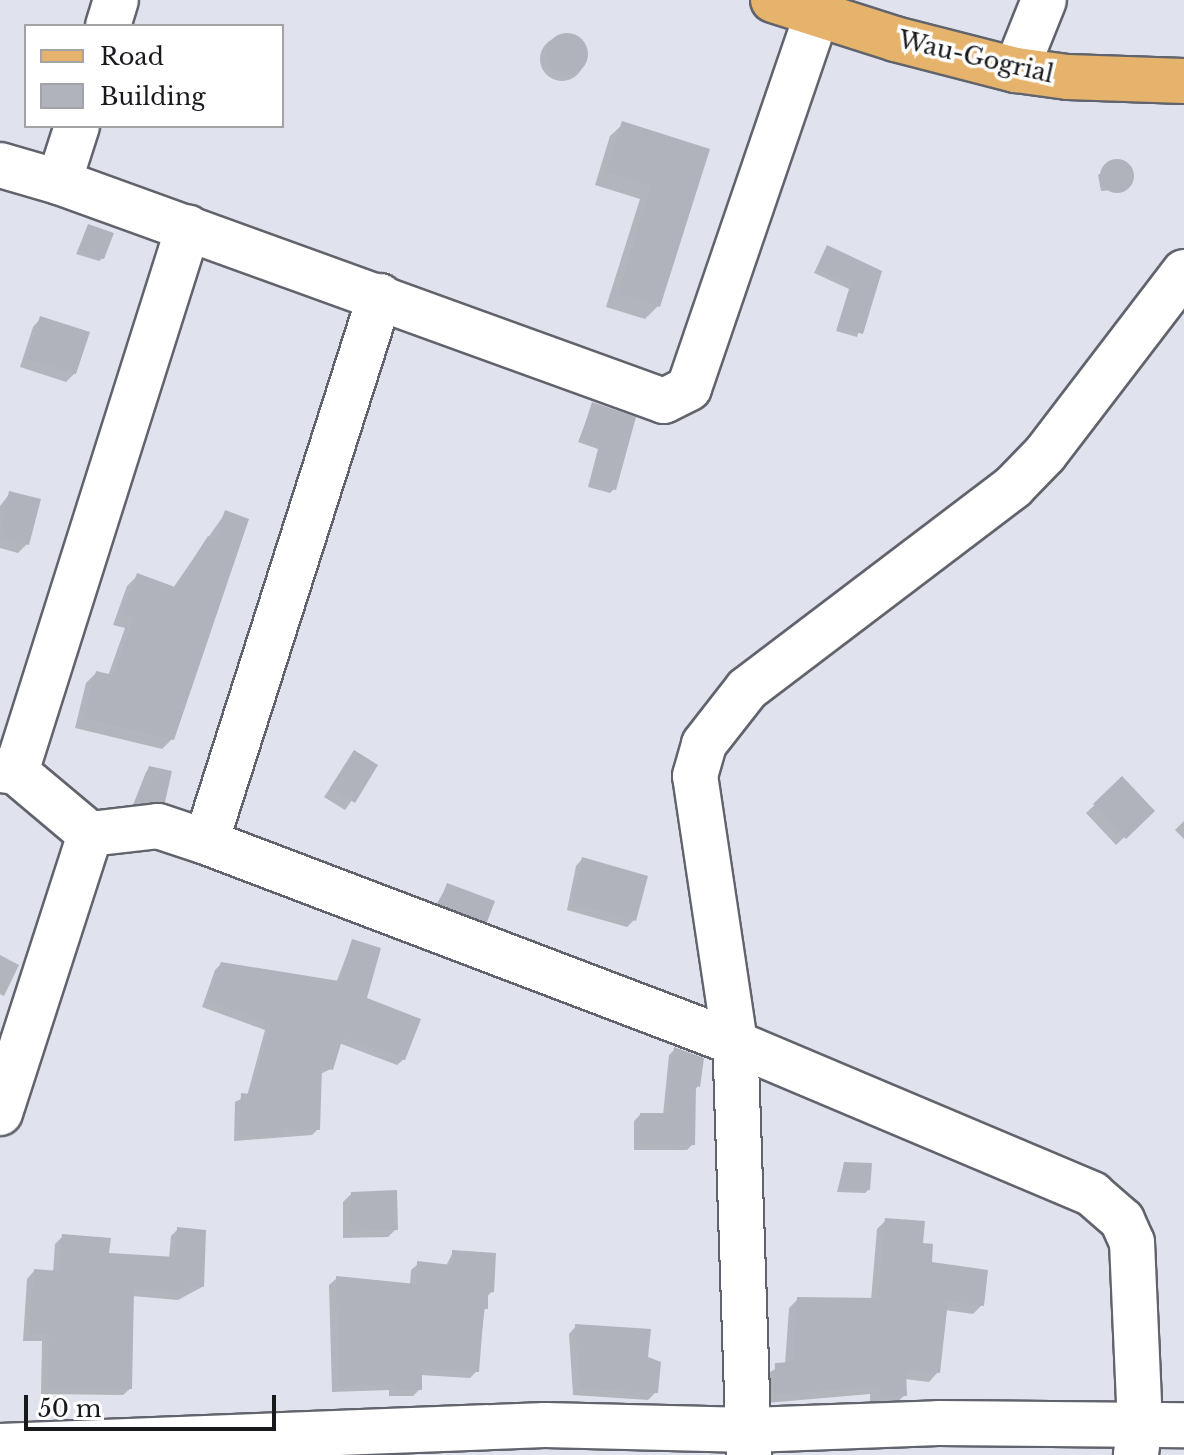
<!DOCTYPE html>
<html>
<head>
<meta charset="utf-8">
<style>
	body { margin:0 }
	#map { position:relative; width:1184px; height:1455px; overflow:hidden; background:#e0e3ed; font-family:"Libre Baskerville",serif }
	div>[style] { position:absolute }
	.shadow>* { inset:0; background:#0003 }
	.round { border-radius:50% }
	.building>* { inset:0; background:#b0b3bc }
	.roads { filter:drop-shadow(2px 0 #61646c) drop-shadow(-2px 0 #61646c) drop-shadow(0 2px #61646c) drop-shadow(0 -2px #61646c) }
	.minor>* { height:44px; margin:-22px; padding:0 22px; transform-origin:22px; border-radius:22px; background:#fff }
	.major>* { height:44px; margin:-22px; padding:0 22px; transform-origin:22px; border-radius:22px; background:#e6b36d }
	span { translate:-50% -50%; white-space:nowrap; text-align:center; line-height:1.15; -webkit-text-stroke:7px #fff; paint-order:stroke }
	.street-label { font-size:24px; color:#18191d }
	.legend { position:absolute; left:24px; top:24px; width:260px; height:104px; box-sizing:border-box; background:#fff; border:2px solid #a3a3a5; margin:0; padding:10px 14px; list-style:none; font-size:24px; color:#18191d }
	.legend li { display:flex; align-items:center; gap:16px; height:40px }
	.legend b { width:40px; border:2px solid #a3a3a5 }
	.scale { position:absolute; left:24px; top:1395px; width:252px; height:36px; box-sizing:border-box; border:4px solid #18191d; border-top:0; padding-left:10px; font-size:24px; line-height:28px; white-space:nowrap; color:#18191d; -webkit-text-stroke:6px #fff; paint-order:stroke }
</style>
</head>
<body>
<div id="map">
	<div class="shadow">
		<i class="round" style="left:540px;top:37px;width:44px;height:44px"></i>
		<i style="clip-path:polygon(623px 124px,707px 150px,658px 306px,645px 319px,606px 307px,640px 199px,595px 185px,610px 136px)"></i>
		<i style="clip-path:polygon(1120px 161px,1132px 171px,1132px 181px,1126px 189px,1101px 191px,1098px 175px)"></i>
		<i style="clip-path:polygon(89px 226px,103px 258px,99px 261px,76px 254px)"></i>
		<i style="clip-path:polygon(827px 248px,880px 272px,857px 337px,836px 331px,849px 289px,814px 273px)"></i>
		<i style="clip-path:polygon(41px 318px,75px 373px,66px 382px,20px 367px,33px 327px)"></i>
		<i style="clip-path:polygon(593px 404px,614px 489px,610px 493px,588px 487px,598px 449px,578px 442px)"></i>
		<i style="clip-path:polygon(10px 493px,27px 544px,18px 553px,0 548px,0 506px)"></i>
		<i style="clip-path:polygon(226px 512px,172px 739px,162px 749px,75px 728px,86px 683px,96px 673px,108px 676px,125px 628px,113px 625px,127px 586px,138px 575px,173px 588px)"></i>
		<i style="clip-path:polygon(354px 753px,376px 766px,345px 810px,324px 797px)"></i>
		<i style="clip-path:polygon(150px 768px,163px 801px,133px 805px,146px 772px)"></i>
		<i style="clip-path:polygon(1122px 779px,1152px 811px,1116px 845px,1086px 813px)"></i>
		<i style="clip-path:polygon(1184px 821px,1184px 839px,1175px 830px)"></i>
		<i style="clip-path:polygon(582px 859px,634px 920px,627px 927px,567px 910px,576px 866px)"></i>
		<i style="clip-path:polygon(447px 886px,486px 921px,477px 930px,432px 912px)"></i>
		<i style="clip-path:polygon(352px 941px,364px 999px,404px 1059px,397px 1065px,339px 1043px,331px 1069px,320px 1074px,318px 1129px,312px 1135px,234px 1141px,235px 1102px,247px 1096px,265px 1030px,202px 1007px,215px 970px,221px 964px,336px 983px)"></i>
		<i style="clip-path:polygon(0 955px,19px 965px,4px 996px,0 994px)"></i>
		<i style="clip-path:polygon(675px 1049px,698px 1086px,694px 1091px,693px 1144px,687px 1150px,634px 1150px,634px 1121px,640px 1115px,663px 1115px,669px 1055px)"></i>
		<i style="clip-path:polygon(844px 1164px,869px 1189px,865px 1193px,837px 1192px)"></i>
		<i style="clip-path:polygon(351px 1194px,396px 1229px,388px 1237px,343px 1238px,343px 1202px)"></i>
		<i style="clip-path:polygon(886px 1220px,921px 1244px,930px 1264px,982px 1305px,973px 1314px,945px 1310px,938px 1372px,929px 1382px,904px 1379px,905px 1395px,895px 1404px,870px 1405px,870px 1394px,766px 1403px,766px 1374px,785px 1364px,789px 1308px,798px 1299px,871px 1300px,877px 1229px)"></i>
		<i style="clip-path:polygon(178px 1229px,202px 1287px,178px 1300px,132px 1296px,131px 1388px,123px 1395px,41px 1394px,42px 1341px,23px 1341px,27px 1279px,34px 1271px,53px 1273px,55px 1244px,63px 1236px,107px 1255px,169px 1259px,171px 1236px)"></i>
		<i style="clip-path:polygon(453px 1252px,492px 1291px,486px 1298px,477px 1371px,470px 1378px,420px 1375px,420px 1389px,413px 1396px,389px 1396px,389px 1390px,332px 1392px,329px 1285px,336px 1279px,410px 1285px,411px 1270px,418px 1264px,446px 1266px)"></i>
		<i style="clip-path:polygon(576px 1326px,646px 1358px,656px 1392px,648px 1400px,573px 1395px,569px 1334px)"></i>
	</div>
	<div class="building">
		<i class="round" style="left:546px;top:33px;width:42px;height:42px"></i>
		<i style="clip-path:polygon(622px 121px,710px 149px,660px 307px,618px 294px,651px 186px,606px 172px)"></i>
		<i class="round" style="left:1100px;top:159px;width:34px;height:34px"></i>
		<i style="clip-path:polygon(88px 224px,114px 233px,104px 259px,78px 250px)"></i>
		<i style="clip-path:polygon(827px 245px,882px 271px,863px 334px,838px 327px,851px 285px,816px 269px)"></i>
		<i style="clip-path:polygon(40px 316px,90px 332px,76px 374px,27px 359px)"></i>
		<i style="clip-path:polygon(592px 402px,636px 417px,616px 490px,590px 484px,600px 446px,580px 439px)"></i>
		<i style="clip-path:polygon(9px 491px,41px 499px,29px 545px,0 538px)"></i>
		<i style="clip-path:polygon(225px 510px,249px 519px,174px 740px,84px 718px,96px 671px,113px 675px,134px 618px,122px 614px,137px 573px,175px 587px,208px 536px,215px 539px)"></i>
		<i style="clip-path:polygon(354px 750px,378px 765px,355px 803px,330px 788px)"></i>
		<i style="clip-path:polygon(149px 766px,172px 771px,165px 802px,135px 802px)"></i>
		<i style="clip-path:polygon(1122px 776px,1155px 811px,1126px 839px,1093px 804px)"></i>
		<i style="clip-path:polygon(582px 857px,648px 876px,636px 921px,573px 903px)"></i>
		<i style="clip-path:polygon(447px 883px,495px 901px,487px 922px,439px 904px)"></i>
		<i style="clip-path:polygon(352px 939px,381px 948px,367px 998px,421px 1019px,405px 1060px,343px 1037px,333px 1070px,322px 1067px,320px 1130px,283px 1129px,283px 1136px,239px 1136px,241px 1093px,250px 1094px,270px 1024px,206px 1001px,221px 962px,339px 981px)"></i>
		<i style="clip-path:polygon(674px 1047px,704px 1058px,700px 1087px,696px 1086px,695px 1145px,639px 1144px,640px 1113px,668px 1113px)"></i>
		<i style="clip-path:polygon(844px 1162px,872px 1163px,870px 1190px,839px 1189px)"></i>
		<i style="clip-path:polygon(397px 1190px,398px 1230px,351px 1231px,351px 1192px)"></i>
		<i style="clip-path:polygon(885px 1218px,925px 1221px,923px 1243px,933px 1244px,932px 1262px,988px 1270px,984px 1306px,948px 1301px,940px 1373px,906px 1370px,907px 1396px,879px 1396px,879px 1386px,774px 1395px,775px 1363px,793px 1362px,797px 1297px,878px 1298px)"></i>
		<i style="clip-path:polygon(177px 1227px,206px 1230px,204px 1287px,188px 1286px,188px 1293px,134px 1289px,132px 1389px,48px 1388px,49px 1334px,30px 1334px,34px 1269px,59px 1271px,62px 1234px,111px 1238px,109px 1253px,176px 1257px)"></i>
		<i style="clip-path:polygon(452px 1250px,496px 1253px,494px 1292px,488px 1293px,488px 1309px,484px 1309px,479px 1372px,422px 1369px,422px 1390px,395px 1390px,395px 1384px,339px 1386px,336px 1276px,416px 1284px,417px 1261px,452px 1265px)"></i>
		<i style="clip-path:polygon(575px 1324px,651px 1329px,648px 1357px,661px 1362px,658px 1393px,580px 1388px)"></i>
	</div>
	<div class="roads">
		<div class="minor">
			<i style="left:108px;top:26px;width:27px;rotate:-73deg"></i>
			<i style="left:1016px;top:70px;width:75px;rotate:-68.2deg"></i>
			<i style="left:0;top:165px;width:61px;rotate:16.1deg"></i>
			<i style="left:59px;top:182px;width:643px;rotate:19.9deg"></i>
			<i style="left:664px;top:401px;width:28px;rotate:-27deg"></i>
			<i style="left:689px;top:388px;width:395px;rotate:-71.1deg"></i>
			<i style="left:59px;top:182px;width:59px;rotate:-72.2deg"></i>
			<i style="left:0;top:770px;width:16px;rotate:7deg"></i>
			<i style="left:16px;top:772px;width:97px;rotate:40deg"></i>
			<i style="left:90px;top:834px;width:68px;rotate:-6.7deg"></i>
			<i style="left:158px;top:826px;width:51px;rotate:18.4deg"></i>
			<i style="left:206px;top:842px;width:566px;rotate:20.8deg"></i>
			<i style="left:735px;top:1043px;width:388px;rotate:22.9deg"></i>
			<i style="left:1092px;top:1194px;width:40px;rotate:41deg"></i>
			<i style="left:1122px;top:1220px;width:24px;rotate:66deg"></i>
			<i style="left:1132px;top:1242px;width:183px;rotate:87.5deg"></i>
			<i style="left:1140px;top:1425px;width:30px;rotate:98deg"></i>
			<i style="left:16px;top:772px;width:571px;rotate:-72.45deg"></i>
			<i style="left:206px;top:842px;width:573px;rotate:-72.32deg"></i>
			<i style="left:0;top:1113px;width:293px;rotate:-72.1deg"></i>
			<i style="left:0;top:1446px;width:545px;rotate:-2.21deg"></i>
			<i style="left:545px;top:1425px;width:205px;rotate:1.4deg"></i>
			<i style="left:750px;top:1430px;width:188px;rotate:-2.1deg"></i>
			<i style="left:938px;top:1423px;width:246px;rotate:0.5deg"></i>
			<i style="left:749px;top:1455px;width:412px;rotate:-91.9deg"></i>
			<i style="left:735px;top:1043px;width:270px;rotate:-98.5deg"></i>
			<i style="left:695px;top:776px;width:33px;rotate:-74deg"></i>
			<i style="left:704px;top:744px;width:70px;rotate:-52deg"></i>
			<i style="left:747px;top:689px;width:334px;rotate:-37.2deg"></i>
			<i style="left:1013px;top:487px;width:46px;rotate:-45.9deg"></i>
			<i style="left:1045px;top:454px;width:229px;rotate:-52.6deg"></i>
		</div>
		<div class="major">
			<i style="left:773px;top:0;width:128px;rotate:17.7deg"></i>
			<i style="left:895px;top:39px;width:125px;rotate:14.4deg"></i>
			<i style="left:1016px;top:70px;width:52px;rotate:7.7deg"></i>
			<i style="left:1068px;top:77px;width:116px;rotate:2deg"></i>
		</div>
	</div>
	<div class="street-label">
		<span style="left:976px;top:57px;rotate:13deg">Wau-Gogrial</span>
	</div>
	<ul class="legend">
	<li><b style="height:10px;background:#e6b36d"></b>Road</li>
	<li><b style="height:22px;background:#b0b3bc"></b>Building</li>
	</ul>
	<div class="scale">50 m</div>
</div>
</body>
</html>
